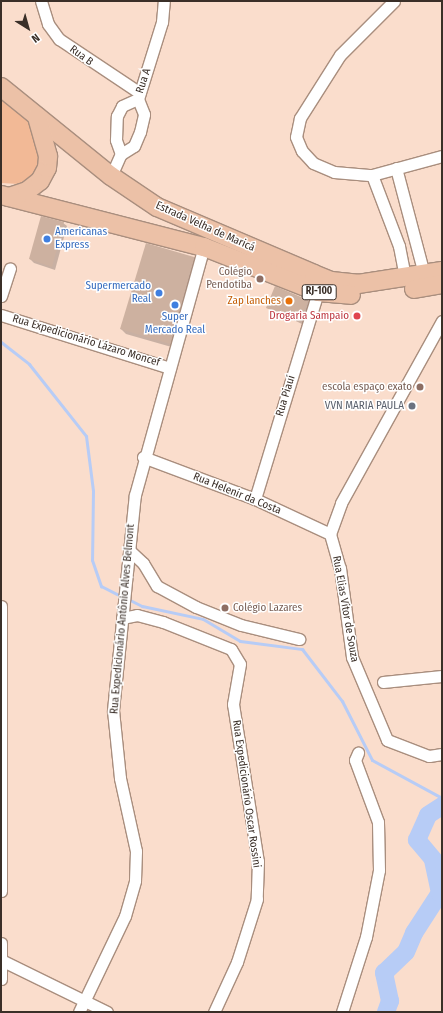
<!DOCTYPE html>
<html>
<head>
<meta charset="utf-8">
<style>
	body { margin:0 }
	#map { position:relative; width:443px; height:1013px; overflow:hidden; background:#faddcc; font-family:"Fira Sans Condensed",sans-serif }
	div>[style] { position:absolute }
	.green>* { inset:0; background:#f2b996 }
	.shadow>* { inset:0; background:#0003 }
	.stream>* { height:3px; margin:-1.5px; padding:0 1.5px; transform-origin:1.5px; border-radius:1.5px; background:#b7ccf6 }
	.river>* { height:18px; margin:-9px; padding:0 9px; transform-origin:9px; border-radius:9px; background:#b7ccf6 }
	.building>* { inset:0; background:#cdb1a0 }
	.roads { filter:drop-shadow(1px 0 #a98e7e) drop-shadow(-1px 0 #a98e7e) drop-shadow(0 1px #a98e7e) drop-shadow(0 -1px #a98e7e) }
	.street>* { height:11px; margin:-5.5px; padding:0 5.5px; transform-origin:5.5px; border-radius:5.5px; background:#fff }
	.primary>* { height:18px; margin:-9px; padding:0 9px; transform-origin:9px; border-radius:9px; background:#ecc1a7 }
	.dots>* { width:11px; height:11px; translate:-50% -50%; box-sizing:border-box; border:2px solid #fff; border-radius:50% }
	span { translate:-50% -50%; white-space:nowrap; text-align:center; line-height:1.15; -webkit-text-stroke:3px #fff; paint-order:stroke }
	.shield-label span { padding:1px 3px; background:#fff; border:1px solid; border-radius:3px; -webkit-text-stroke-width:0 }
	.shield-label { font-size:10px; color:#3a2f28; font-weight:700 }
	.street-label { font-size:11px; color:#3a2f28 }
	.shop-label { font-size:11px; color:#366cbe }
	.left { translate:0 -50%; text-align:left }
	.right { translate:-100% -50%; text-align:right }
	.education-label { font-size:11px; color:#785e54 }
	.food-label { font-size:11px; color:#c56008 }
	.health-label { font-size:11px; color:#be3a42 }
	.worship-label { font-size:11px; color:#5b616d }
	.frame { position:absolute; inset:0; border:2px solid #3a2f28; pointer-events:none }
	.north { position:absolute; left:8px; top:8px; width:40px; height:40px; -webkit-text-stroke:3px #fff; paint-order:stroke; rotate:143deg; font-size:11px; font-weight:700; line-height:16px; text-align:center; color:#3a2f28 }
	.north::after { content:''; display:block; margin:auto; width:14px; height:18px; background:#3a2f28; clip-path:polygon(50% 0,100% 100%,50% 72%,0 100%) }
</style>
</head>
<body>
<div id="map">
	<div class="green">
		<i style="clip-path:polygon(1px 92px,29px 116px,44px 148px,36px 176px,19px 184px,1px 183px)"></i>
	</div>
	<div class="shadow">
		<i style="clip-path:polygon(63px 223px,67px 226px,55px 270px,34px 263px,30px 259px)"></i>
		<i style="clip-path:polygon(194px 257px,199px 262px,175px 348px,126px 334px,121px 329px)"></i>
		<i style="clip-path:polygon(308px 300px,312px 304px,304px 325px,267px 307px)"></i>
	</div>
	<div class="stream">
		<i style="left:1px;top:342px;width:36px;rotate:38deg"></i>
		<i style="left:29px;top:364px;width:92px;rotate:51.6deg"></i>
		<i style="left:86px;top:436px;width:55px;rotate:82.7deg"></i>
		<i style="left:93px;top:491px;width:69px;rotate:90.8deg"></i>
		<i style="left:92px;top:560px;width:28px;rotate:71deg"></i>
		<i style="left:101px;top:586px;width:25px;rotate:27deg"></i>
		<i style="left:128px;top:599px;width:16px;rotate:27deg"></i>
		<i style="left:142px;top:606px;width:62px;rotate:12deg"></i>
		<i style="left:203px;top:619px;width:43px;rotate:30.7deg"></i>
		<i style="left:240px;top:641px;width:63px;rotate:7.4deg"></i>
		<i style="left:302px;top:649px;width:66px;rotate:52.4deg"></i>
		<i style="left:342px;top:701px;width:66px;rotate:63deg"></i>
		<i style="left:372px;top:760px;width:80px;rotate:28.5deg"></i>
	</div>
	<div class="river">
		<i style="left:386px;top:1012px;width:12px;rotate:-70deg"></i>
		<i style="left:390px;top:1001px;width:29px;rotate:-102deg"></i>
		<i style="left:384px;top:973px;width:30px;rotate:-44deg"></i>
		<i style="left:406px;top:952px;width:21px;rotate:-67deg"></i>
		<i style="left:414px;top:933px;width:48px;rotate:-57deg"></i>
		<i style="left:440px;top:893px;width:35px;rotate:-102deg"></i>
		<i style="left:433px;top:859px;width:25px;rotate:-130deg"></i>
		<i style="left:417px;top:840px;width:27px;rotate:-66deg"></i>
		<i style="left:428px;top:815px;width:17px;rotate:-33deg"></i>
	</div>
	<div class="building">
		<i style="clip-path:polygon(41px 216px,64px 222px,52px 267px,29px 259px)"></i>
		<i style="clip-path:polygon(146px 243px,194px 257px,170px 344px,120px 329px)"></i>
		<i style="clip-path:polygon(275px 286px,308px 300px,300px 322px,266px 308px)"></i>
	</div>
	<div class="roads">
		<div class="street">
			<i style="left:41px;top:1px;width:24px;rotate:73deg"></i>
			<i style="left:48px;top:24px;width:19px;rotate:54deg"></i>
			<i style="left:59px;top:39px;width:97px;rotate:33.7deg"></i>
			<i style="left:394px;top:1px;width:76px;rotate:135deg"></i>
			<i style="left:340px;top:55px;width:75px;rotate:122.4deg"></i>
			<i style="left:300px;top:118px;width:19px;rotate:102deg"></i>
			<i style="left:296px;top:137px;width:15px;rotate:67deg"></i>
			<i style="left:302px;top:151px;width:16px;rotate:47deg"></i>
			<i style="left:313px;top:163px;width:23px;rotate:23deg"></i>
			<i style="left:334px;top:172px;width:38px;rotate:5deg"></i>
			<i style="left:372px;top:175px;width:73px;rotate:-15.2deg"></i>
			<i style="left:121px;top:154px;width:15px;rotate:-32deg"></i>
			<i style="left:134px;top:146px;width:15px;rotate:-67deg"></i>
			<i style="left:140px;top:132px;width:18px;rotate:-77deg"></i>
			<i style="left:144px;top:114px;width:16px;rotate:-112deg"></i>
			<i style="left:138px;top:99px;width:81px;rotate:-72.7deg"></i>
			<i style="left:162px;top:22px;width:21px;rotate:-85deg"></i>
			<i style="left:121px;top:154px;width:15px;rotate:-110deg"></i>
			<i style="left:116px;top:140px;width:24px;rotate:-88deg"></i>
			<i style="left:117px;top:116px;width:11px;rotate:-63deg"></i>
			<i style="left:122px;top:106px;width:17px;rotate:-24deg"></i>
			<i style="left:396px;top:168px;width:110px;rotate:75.2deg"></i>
			<i style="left:372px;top:175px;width:76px;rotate:69.2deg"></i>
			<i style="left:399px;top:246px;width:33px;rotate:79deg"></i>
			<i style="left:111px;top:176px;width:24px;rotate:-66deg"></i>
			<i style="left:1px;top:296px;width:29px;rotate:-72deg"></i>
			<i style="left:1px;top:315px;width:177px;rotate:17.4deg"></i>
			<i style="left:143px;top:457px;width:120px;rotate:20.6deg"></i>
			<i style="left:255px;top:499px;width:83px;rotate:25deg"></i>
			<i style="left:255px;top:499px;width:216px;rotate:-73.1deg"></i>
			<i style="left:330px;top:534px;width:35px;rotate:74deg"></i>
			<i style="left:340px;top:568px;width:90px;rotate:82.3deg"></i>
			<i style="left:352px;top:657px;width:90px;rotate:67.1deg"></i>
			<i style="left:387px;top:740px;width:45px;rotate:20.9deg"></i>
			<i style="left:429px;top:756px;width:13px;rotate:-9deg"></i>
			<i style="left:330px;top:534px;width:33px;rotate:-70deg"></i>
			<i style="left:341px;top:503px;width:208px;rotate:-61deg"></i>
			<i style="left:130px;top:551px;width:18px;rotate:43deg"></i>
			<i style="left:143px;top:563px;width:27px;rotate:59deg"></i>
			<i style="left:157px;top:586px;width:44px;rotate:28.3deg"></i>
			<i style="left:196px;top:607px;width:48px;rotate:21.8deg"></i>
			<i style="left:241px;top:625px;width:60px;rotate:13.6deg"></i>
			<i style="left:1px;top:606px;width:285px;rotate:90deg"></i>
			<i style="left:122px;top:618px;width:15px;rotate:-11deg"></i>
			<i style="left:137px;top:615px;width:27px;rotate:15deg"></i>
			<i style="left:163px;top:622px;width:73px;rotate:21.7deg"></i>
			<i style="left:231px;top:649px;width:17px;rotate:59deg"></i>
			<i style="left:240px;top:664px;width:41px;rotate:99.9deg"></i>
			<i style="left:233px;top:704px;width:159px;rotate:81deg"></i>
			<i style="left:258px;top:861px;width:38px;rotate:92deg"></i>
			<i style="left:257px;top:899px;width:66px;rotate:107.6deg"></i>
			<i style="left:237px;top:962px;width:55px;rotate:114.7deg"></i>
			<i style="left:383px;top:682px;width:59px;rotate:-5.8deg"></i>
			<i style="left:1px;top:943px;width:36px;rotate:90deg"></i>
			<i style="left:1px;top:960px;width:118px;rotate:26.1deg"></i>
			<i style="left:79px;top:1012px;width:106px;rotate:-64.4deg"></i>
			<i style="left:125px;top:916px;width:37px;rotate:-74deg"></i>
			<i style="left:135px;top:880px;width:29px;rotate:-88deg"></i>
			<i style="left:136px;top:851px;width:75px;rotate:-102.4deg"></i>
			<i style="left:120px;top:778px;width:68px;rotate:-95.9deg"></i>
			<i style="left:113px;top:710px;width:216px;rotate:-84.2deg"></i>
			<i style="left:135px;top:495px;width:257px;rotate:-74.5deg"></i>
			<i style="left:342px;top:1012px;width:79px;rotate:-72.3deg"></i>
			<i style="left:366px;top:937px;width:68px;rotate:-79deg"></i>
			<i style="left:379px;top:870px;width:48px;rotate:-91.2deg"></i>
			<i style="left:378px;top:822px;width:66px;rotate:-110.4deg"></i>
			<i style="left:355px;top:760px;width:8px;rotate:-67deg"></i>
		</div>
		<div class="primary">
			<i style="left:1px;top:87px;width:141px;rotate:39deg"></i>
			<i style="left:111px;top:176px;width:55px;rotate:34deg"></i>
			<i style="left:157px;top:207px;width:171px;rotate:23.1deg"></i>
			<i style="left:314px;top:274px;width:18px;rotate:22deg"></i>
			<i style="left:331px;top:281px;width:27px;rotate:6deg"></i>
			<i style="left:358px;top:284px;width:85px;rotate:-8.8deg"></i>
			<i style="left:1px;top:195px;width:210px;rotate:14.4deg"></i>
			<i style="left:204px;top:247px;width:123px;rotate:21.5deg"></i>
			<i style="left:318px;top:292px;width:33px;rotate:5deg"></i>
			<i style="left:9px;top:197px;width:19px;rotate:-18deg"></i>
			<i style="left:27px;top:191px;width:16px;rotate:-38deg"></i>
			<i style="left:40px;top:181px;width:15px;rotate:-62deg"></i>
			<i style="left:47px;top:168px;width:12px;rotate:-85deg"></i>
			<i style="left:48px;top:156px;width:41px;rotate:-105.8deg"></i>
			<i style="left:414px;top:289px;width:28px;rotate:-10deg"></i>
		</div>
	</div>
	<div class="dots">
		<i style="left:47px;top:239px;background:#3f7fe0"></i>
		<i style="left:260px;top:279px;background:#8d6e63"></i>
		<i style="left:159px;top:293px;background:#3f7fe0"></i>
		<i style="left:289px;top:301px;background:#e8710a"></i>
		<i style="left:175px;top:305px;background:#3f7fe0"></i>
		<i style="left:357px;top:316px;background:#e0444e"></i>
		<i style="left:420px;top:387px;background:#8d6e63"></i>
		<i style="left:412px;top:406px;background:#6b7280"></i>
		<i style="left:225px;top:608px;background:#8d6e63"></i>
	</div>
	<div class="shield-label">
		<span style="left:319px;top:292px">RJ-100</span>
	</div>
	<div class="street-label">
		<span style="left:81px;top:56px;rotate:36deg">Rua B</span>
		<span style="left:144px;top:81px;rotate:-72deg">Rua A</span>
		<span style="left:205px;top:227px;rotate:24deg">Estrada Velha de Maricá</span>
		<span style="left:86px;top:341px;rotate:17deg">Rua Expedicionário Lázaro Moncef</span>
		<span style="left:286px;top:396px;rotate:-73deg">Rua Piauí</span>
		<span style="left:237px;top:494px;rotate:22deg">Rua Helenir da Costa</span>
		<span style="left:345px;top:609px;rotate:80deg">Rua Elias Vítor de Souza</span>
		<span style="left:123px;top:619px;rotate:-85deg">Rua Expedicionário Antônio Alves Belmont</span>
		<span style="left:246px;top:794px;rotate:82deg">Rua Expedicionário Oscar Rossini</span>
	</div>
	<div class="shop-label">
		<span class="left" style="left:55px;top:239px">Americanas<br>Express</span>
		<span class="right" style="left:151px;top:293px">Supermercado<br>Real</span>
		<span style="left:175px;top:324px">Super<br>Mercado Real</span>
	</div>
	<div class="education-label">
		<span class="right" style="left:252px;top:279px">Colégio<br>Pendotiba</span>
		<span class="right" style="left:412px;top:387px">escola espaço exato</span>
		<span class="left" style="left:233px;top:608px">Colégio Lazares</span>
	</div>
	<div class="food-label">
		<span class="right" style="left:281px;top:301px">Zap lanches</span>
	</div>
	<div class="health-label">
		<span class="right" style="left:349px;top:316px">Drogaria Sampaio</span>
	</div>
	<div class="worship-label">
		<span class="right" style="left:404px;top:406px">VVN MARIA PAULA</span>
	</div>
	<div class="frame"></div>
	<div class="north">N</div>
</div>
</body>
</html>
